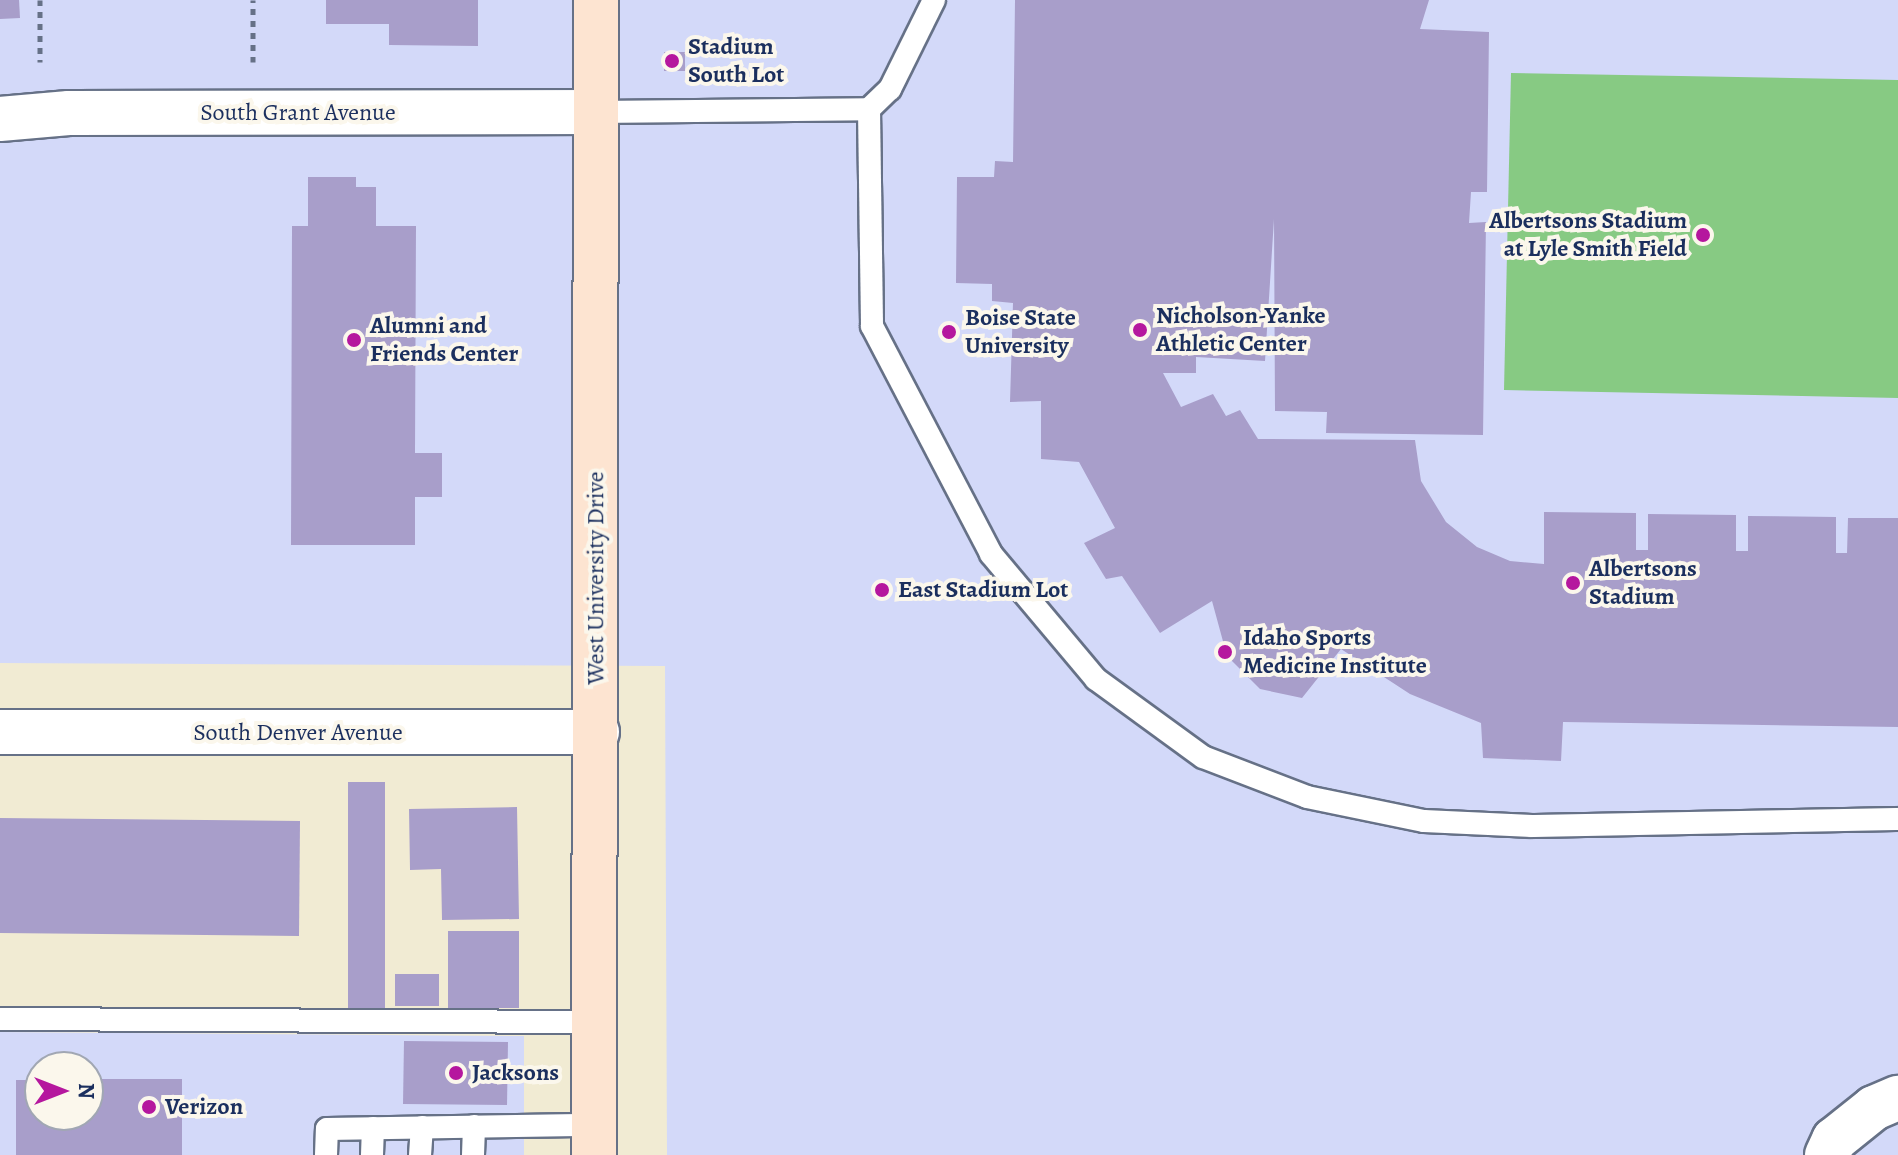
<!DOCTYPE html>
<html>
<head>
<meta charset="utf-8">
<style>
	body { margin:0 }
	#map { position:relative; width:1898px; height:1155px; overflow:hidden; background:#f1ebd3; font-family:Alegreya,serif }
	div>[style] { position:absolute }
	.built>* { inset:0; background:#d3d9f9 }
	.green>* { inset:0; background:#87ca83 }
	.building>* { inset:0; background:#a89eca }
	.path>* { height:5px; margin-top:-2.5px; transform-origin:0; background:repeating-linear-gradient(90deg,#667187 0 6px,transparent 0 12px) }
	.roads { filter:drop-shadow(2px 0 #667187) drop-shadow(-2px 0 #667187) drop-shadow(0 2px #667187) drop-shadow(0 -2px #667187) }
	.lane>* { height:22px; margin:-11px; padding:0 11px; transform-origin:11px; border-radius:11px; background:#fff }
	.street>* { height:44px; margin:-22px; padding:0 22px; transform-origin:22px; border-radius:22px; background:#fff }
	.secondary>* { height:44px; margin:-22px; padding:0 22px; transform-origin:22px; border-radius:22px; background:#fde4d1 }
	.dots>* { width:22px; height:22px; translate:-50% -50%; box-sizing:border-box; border:4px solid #fbf7ec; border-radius:50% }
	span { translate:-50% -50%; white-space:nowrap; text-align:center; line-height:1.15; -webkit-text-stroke:8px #fbf7ec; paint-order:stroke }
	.poi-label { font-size:24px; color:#1b2f5e; font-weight:700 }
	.left { translate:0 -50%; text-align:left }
	.right { translate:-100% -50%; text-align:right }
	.street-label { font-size:24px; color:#1b2f5e }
	.north { position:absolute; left:24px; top:1051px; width:80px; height:80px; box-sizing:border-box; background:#fbf7ec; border:2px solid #a1a7b3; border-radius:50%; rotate:90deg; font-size:22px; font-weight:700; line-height:32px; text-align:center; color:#1b2f5e }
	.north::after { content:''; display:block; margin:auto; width:28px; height:36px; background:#b5179e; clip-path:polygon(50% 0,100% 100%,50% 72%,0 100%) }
</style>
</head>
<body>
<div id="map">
	<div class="built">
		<i style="clip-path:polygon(0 0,1898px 0,1898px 1155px,667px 1155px,665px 666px,0 663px)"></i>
		<i style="clip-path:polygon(evenodd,0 1032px,524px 1036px,524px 1155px,0 1155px,0 1032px,40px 1067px,88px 1067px,88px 1115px,40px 1115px,40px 1067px)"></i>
	</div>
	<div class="green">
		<i style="clip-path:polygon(1511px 73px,1898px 80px,1898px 398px,1504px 390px)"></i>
	</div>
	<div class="building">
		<i style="clip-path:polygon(0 0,19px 0,20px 18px,0 19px)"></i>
		<i style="clip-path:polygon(326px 0,478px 0,478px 46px,389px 45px,389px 24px,326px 24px)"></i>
		<i style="clip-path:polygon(1015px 0,1429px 0,1420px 29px,1489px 32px,1487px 192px,1471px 192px,1469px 223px,1486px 222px,1483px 435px,1326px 433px,1327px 412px,1275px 411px,1274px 219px,1265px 361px,1196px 357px,1196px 373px,1163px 373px,1181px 407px,1213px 394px,1226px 416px,1240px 410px,1258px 439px,1415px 440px,1421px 481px,1446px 522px,1477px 547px,1510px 561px,1544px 564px,1544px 512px,1636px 513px,1636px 550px,1648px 550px,1648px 514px,1736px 515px,1736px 551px,1748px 551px,1748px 516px,1836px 517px,1836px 553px,1847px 553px,1848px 518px,1898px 518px,1898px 727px,1563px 722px,1561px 761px,1483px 758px,1481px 723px,1410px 694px,1341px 649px,1302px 698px,1260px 689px,1227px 656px,1212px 601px,1160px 633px,1122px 576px,1106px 579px,1084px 543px,1115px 528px,1079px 462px,1041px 459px,1041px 401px,1010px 402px,1013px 303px,992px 301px,992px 284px,956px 283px,957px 177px,994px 177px,995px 161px,1013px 162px)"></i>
		<i style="clip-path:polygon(664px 52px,685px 52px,685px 71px,664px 71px)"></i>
		<i style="clip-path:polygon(308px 177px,356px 177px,356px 187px,376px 187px,376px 226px,416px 226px,415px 453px,442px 453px,442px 497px,415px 497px,415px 545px,291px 545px,292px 226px,308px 226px)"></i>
		<i style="clip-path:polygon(348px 782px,385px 782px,385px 1009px,348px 1009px)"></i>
		<i style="clip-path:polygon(517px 807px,519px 919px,442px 920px,441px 869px,410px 870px,409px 809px)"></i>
		<i style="clip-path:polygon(0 818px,300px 821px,299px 936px,0 933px)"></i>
		<i style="clip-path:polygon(448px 931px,519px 931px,519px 1008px,448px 1008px)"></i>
		<i style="clip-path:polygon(395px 974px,439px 974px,439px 1006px,395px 1006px)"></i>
		<i style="clip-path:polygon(404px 1041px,508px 1042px,507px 1105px,403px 1104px)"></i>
		<i style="clip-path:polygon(88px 1079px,182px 1079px,182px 1155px,16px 1155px,16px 1080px,40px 1080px,40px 1115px,88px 1115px)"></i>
	</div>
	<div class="path">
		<i style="left:40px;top:0;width:62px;rotate:90deg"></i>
		<i style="left:253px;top:62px;width:62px;rotate:-90deg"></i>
	</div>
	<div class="roads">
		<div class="lane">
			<i style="left:869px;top:109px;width:217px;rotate:89.2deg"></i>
			<i style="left:872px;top:326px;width:257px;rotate:62.4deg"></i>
			<i style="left:991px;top:554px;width:163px;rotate:50deg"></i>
			<i style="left:1096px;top:679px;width:132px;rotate:36.1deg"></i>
			<i style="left:1203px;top:757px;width:111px;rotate:21deg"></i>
			<i style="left:1307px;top:797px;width:119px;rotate:11.6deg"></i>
			<i style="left:1424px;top:821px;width:108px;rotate:2.7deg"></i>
			<i style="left:1532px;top:826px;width:366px;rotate:-1.1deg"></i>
			<i style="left:596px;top:112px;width:273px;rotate:-0.6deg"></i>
			<i style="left:869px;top:109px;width:29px;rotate:-44deg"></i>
			<i style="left:890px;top:89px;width:99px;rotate:-63.7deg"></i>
			<i style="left:0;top:1019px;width:593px;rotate:0.29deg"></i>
			<i style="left:326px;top:1155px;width:26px;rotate:-88deg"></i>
			<i style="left:327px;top:1129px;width:268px;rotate:-0.9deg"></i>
			<i style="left:372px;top:1155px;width:27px;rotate:-88deg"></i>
			<i style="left:420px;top:1155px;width:28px;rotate:-86deg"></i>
			<i style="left:473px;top:1155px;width:29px;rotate:-88deg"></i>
		</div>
		<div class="street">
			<i style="left:0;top:119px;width:69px;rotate:-5deg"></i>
			<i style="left:69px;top:113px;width:527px;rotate:-0.11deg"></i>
			<i style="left:0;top:732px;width:597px"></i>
			<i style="left:1827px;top:1155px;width:17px;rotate:-65deg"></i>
			<i style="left:1834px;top:1140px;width:51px;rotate:-38.7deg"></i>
			<i style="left:1874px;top:1108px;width:26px;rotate:-23deg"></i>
		</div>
		<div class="secondary">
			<i style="left:594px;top:1155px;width:1155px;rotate:-89.9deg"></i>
		</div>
	</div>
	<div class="dots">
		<i style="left:672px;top:61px;background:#b5179e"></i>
		<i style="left:1703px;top:235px;background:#b5179e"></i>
		<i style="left:1140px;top:330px;background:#b5179e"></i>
		<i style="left:949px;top:332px;background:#b5179e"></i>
		<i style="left:354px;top:340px;background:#b5179e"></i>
		<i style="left:1573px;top:583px;background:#b5179e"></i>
		<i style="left:882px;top:590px;background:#b5179e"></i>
		<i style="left:1225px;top:652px;background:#b5179e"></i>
		<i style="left:456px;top:1073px;background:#b5179e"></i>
		<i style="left:149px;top:1107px;background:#b5179e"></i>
	</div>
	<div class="poi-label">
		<span class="left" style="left:688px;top:61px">Stadium<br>South Lot</span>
		<span class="right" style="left:1687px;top:235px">Albertsons Stadium<br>at Lyle Smith Field</span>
		<span class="left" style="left:1156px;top:330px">Nicholson-Yanke<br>Athletic Center</span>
		<span class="left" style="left:965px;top:332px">Boise State<br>University</span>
		<span class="left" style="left:370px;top:340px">Alumni and<br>Friends Center</span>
		<span class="left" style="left:1589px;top:583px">Albertsons<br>Stadium</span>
		<span class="left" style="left:898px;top:590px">East Stadium Lot</span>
		<span class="left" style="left:1243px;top:652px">Idaho Sports<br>Medicine Institute</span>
		<span class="left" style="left:472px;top:1073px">Jacksons</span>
		<span class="left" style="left:165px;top:1107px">Verizon</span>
	</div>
	<div class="street-label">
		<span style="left:298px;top:113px">South Grant Avenue</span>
		<span style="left:596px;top:578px;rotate:-90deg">West University Drive</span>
		<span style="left:298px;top:733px">South Denver Avenue</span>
	</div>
	<div class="north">N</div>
</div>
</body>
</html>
